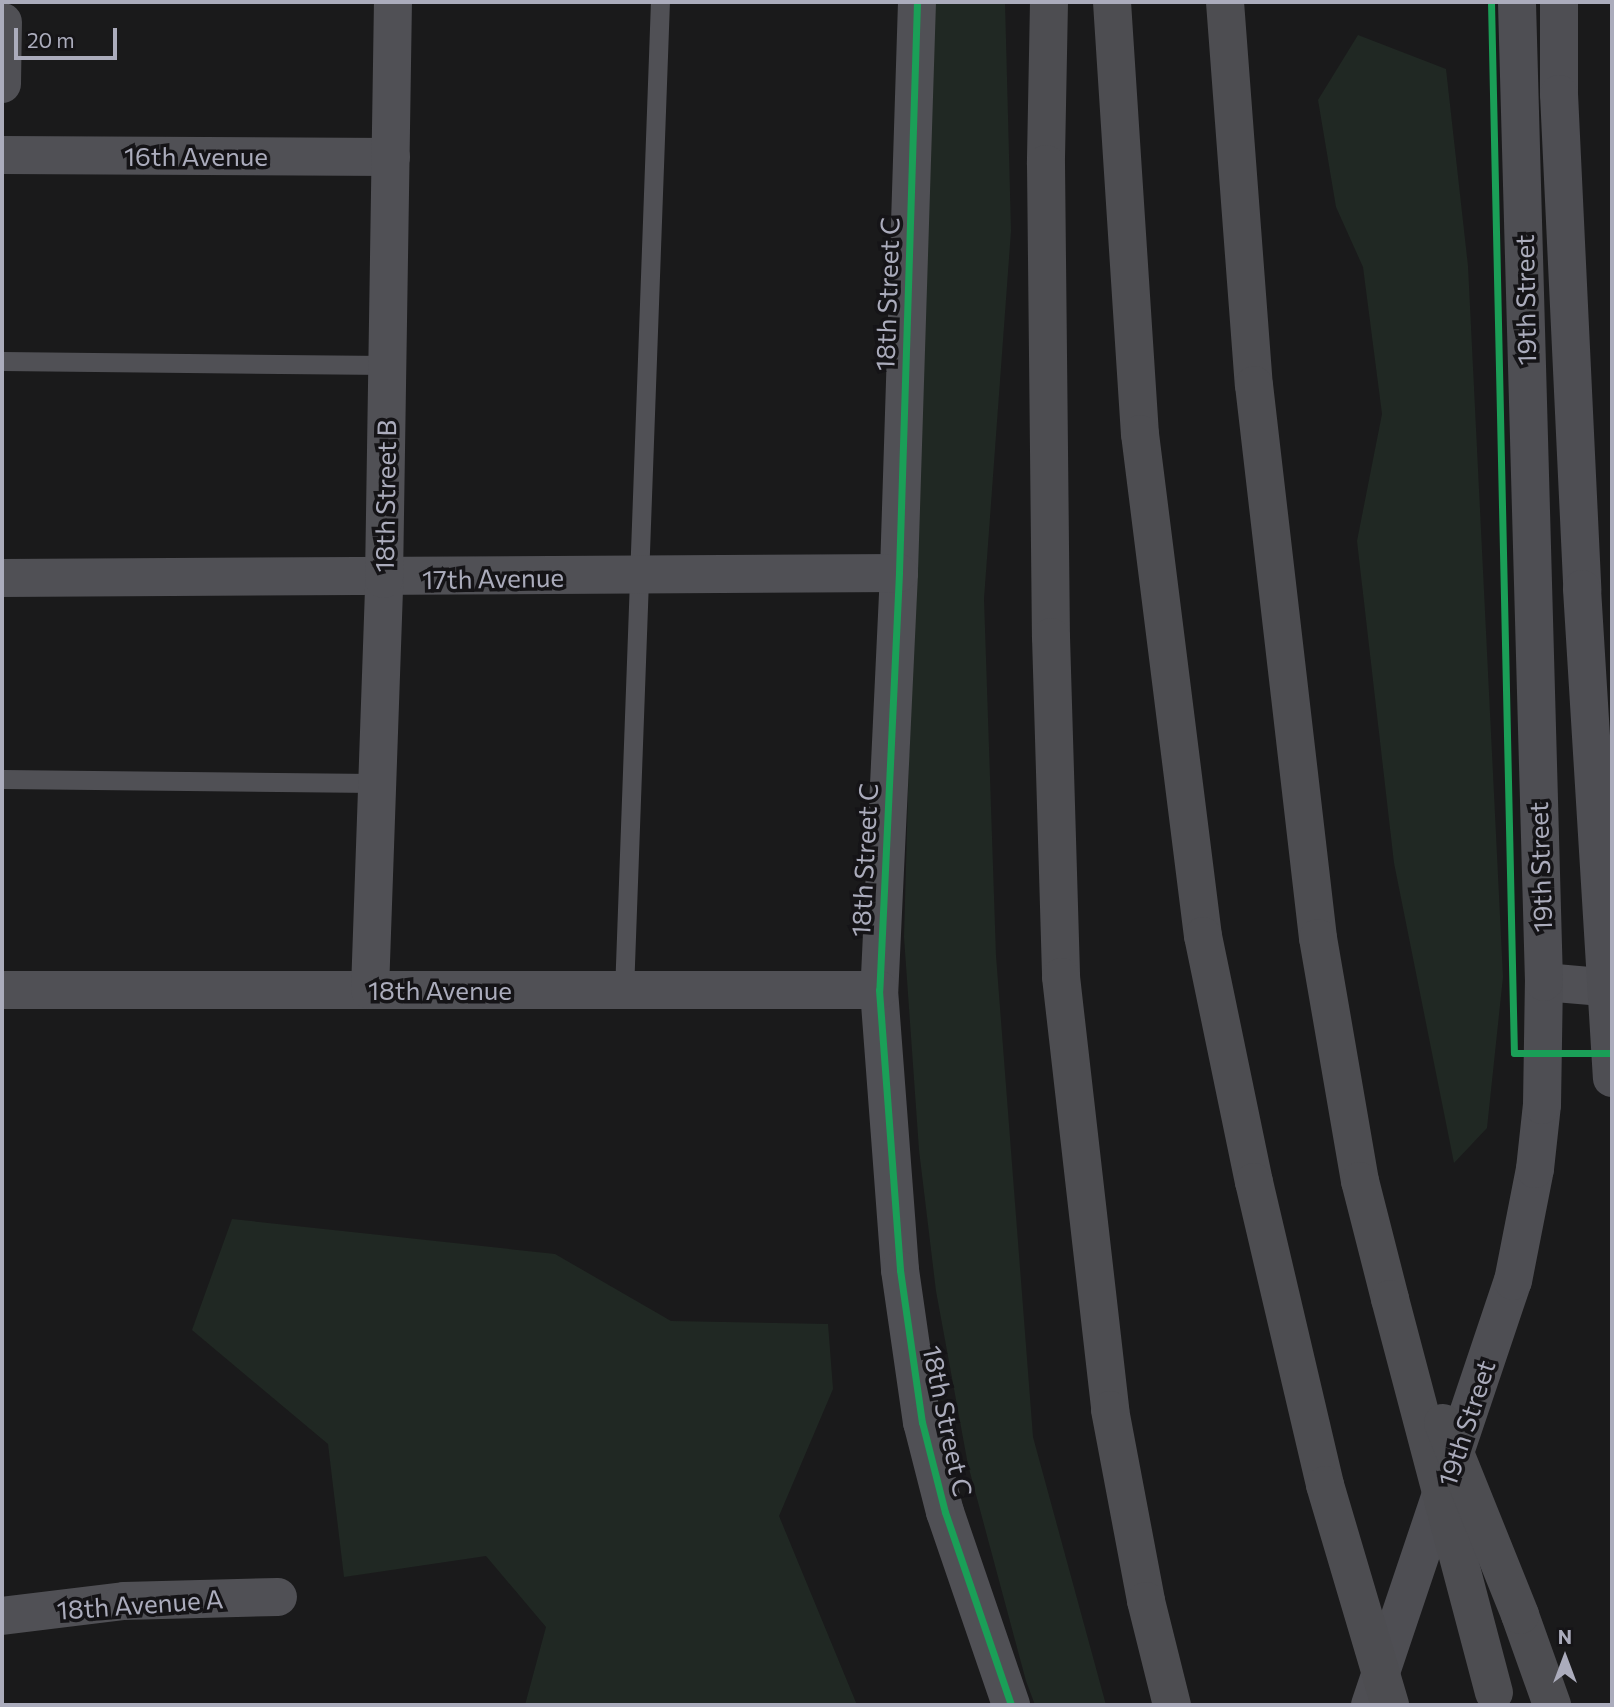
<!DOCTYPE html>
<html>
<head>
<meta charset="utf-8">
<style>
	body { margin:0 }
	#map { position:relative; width:1614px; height:1707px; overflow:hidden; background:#1a1a1b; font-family:Commissioner,sans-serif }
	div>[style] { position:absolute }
	.green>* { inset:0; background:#202823 }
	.service>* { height:19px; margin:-9.5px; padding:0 9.5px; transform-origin:9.5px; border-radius:9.5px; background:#505055 }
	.minor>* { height:38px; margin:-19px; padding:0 19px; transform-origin:19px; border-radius:19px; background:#505055 }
	.secondary>* { height:38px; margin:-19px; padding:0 19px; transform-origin:19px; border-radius:19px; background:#4e4e53 }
	.motorway>* { height:38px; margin:-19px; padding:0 19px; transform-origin:19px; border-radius:19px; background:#4d4d51 }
	.motorway-bridge>* { height:38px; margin:-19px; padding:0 19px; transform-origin:19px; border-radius:19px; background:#4d4d51 }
	.cycleway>* { height:7px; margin:-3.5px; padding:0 3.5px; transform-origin:3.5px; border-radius:3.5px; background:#1a9f57 }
	span { translate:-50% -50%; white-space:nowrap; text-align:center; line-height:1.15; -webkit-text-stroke:7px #151417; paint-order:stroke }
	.street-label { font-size:26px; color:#abacbc }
	.frame { position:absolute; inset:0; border:4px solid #abacbc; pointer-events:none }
	.north { position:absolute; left:1530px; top:1623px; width:70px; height:70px; -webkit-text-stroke:5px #151417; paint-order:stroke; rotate:0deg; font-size:19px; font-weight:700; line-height:28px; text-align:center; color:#abacbc }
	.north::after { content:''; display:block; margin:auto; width:24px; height:32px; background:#abacbc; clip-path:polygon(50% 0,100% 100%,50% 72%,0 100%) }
	.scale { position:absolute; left:14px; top:28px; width:103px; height:32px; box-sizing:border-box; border:4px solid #abacbc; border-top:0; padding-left:9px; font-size:21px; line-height:24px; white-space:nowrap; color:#abacbc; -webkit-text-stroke:5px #151417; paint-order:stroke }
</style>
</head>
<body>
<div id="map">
	<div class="green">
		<i style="clip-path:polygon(930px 2px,1005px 2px,1011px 231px,984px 599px,996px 956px,1033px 1437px,1106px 1705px,1035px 1705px,1026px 1681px,968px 1465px,936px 1291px,919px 1150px,904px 937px)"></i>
		<i style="clip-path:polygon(1358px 35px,1446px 69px,1468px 266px,1503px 977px,1487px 1128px,1454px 1163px,1394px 863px,1357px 541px,1382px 414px,1363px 267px,1336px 207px,1318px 100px)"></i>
		<i style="clip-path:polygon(232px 1219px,555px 1254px,671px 1321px,828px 1324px,833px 1389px,779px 1516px,857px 1705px,525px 1705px,546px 1627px,486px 1556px,344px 1577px,328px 1444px,192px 1330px)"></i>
	</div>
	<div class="service">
		<i style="left:2px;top:361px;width:385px;rotate:0.6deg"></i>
		<i style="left:2px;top:779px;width:372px;rotate:0.6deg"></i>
		<i style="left:624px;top:992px;width:991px;rotate:-87.92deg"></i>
	</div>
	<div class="minor">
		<i style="left:917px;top:2px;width:571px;rotate:91.81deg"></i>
		<i style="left:899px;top:573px;width:417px;rotate:92.7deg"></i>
		<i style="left:879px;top:990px;width:281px;rotate:85.7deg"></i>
		<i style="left:900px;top:1270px;width:154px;rotate:81.8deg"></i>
		<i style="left:922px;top:1422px;width:93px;rotate:75.7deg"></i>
		<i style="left:945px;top:1512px;width:204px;rotate:71.1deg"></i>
		<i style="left:2px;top:84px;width:62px;rotate:-89.1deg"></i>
		<i style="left:2px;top:155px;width:389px;rotate:0.3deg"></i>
		<i style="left:2px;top:578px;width:897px;rotate:-0.32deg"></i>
		<i style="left:1544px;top:982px;width:68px;rotate:5deg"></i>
		<i style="left:2px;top:990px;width:877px"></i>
		<i style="left:370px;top:990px;width:411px;rotate:-88deg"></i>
		<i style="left:384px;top:579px;width:577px;rotate:-89.11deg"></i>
		<i style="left:2px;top:1616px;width:123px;rotate:-7deg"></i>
		<i style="left:124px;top:1601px;width:154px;rotate:-1.5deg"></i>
	</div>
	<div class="secondary">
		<i style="left:1559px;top:2px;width:92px;rotate:90deg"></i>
		<i style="left:1559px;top:94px;width:496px;rotate:87.3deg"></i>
		<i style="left:1582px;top:589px;width:490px;rotate:86.5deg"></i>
		<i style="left:1370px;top:1705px;width:447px;rotate:-71.4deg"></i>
		<i style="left:1513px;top:1281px;width:114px;rotate:-78.9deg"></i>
		<i style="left:1535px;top:1169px;width:64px;rotate:-83.8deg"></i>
		<i style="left:1542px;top:1105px;width:123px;rotate:-89.1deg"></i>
		<i style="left:1544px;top:982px;width:980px;rotate:-91.58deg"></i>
	</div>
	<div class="motorway">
		<i style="left:1049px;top:2px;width:162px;rotate:91.1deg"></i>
		<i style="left:1046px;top:164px;width:473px;rotate:89.4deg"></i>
		<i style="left:1051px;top:637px;width:340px;rotate:88.3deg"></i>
		<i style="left:1061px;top:977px;width:436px;rotate:83.5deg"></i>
		<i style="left:1110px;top:1410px;width:194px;rotate:79.3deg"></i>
		<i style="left:1146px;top:1601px;width:107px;rotate:76deg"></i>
		<i style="left:1112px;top:2px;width:433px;rotate:86.3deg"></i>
		<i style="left:1140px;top:434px;width:506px;rotate:82.85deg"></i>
		<i style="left:1203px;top:936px;width:251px;rotate:78.3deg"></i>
		<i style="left:1254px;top:1182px;width:311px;rotate:76.8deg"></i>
		<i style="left:1225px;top:2px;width:384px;rotate:85.7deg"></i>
		<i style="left:1254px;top:385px;width:557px;rotate:83.4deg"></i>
		<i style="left:1318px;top:938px;width:247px;rotate:80.2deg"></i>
		<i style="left:1360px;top:1181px;width:122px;rotate:75.7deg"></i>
		<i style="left:1520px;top:1615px;width:96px;rotate:70.4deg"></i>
	</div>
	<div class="motorway-bridge">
		<i style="left:1390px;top:1299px;width:407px;rotate:75.2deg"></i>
		<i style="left:1443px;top:1423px;width:207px;rotate:68.1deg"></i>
		<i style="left:1325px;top:1485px;width:229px;rotate:73.5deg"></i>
	</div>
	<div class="cycleway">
		<i style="left:917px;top:2px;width:571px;rotate:91.81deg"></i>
		<i style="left:899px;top:573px;width:417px;rotate:92.7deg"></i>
		<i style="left:879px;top:990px;width:281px;rotate:85.7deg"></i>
		<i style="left:900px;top:1270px;width:154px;rotate:81.8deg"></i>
		<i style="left:922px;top:1422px;width:93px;rotate:75.7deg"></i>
		<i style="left:945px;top:1512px;width:204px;rotate:71.1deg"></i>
		<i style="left:1491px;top:2px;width:1051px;rotate:88.75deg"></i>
		<i style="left:1514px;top:1053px;width:98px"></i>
	</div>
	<div class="street-label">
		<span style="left:196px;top:156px">16th Avenue</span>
		<span style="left:887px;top:294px;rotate:-88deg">18th Street C</span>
		<span style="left:1525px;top:300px;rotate:-91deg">19th Street</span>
		<span style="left:385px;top:496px;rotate:-89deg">18th Street B</span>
		<span style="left:493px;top:578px;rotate:-1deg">17th Avenue</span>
		<span style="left:864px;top:860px;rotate:-87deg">18th Street C</span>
		<span style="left:1540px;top:867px;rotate:-92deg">19th Street</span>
		<span style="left:440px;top:990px">18th Avenue</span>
		<span style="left:948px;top:1421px;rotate:78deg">18th Street C</span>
		<span style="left:1466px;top:1423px;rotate:-72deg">19th Street</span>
		<span style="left:140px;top:1604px;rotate:-4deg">18th Avenue A</span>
	</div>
	<div class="frame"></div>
	<div class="north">N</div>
	<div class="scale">20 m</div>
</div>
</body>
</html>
